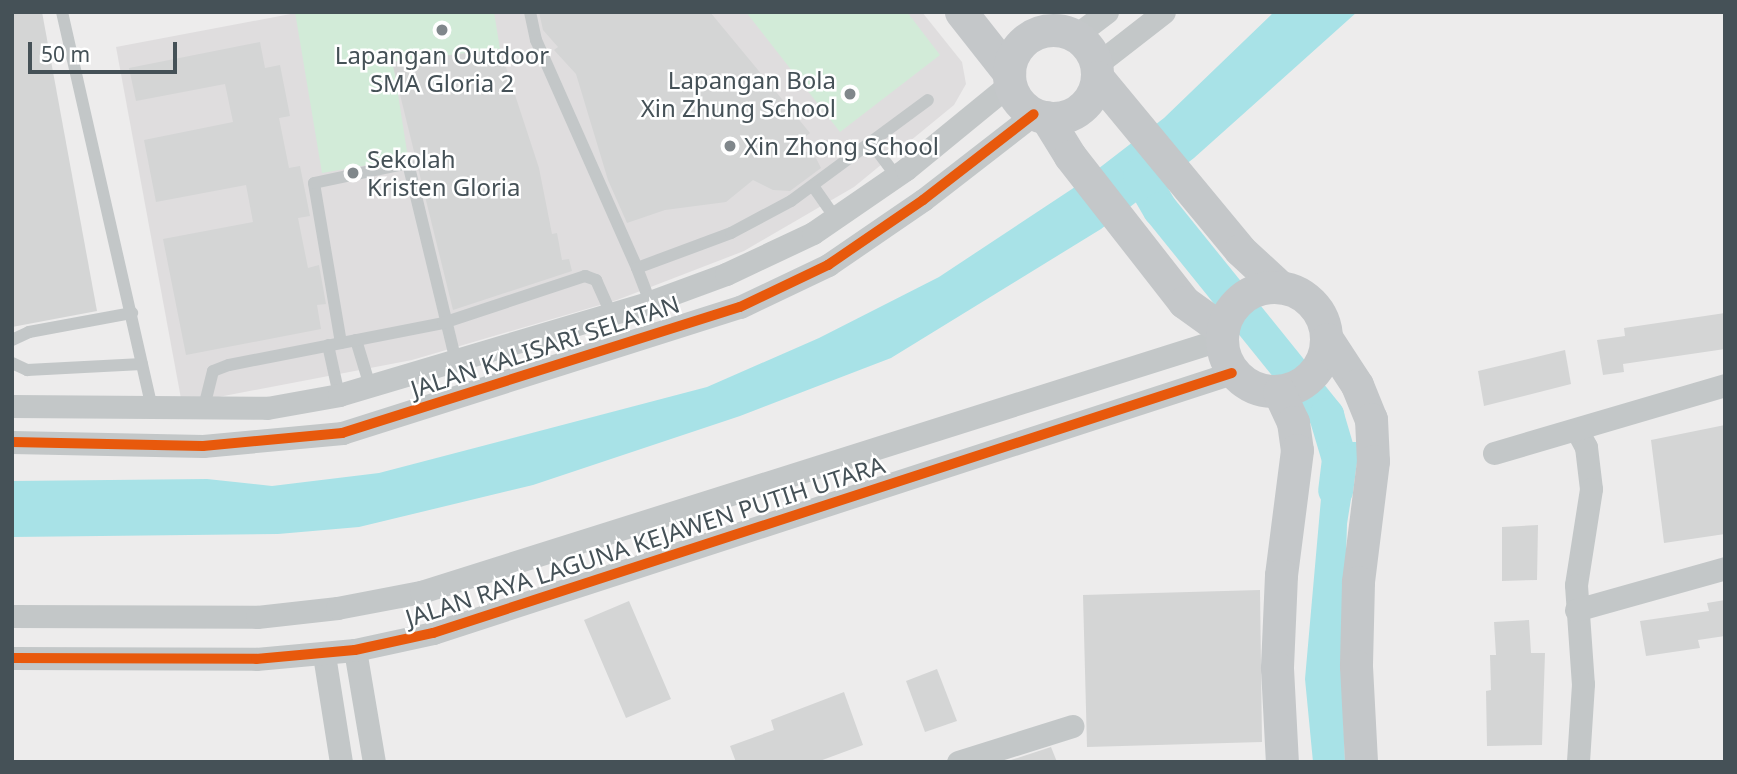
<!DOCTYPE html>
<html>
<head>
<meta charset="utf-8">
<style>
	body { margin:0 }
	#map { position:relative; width:1737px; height:774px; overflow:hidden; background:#edecec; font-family:"Noto Sans",sans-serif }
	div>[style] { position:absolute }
	.education>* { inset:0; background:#dfddde }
	.green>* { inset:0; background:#d2ebd8 }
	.water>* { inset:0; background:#a8e2e7 }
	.river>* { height:35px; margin:-17.5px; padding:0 17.5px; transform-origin:17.5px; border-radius:17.5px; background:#a8e2e7 }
	.building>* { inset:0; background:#d4d5d5 }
	.lane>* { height:12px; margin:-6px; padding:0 6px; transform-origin:6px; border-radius:6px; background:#c3c7c8 }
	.street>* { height:23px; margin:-11.5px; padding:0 11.5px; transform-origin:11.5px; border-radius:11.5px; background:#c3c7c8 }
	.secondary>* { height:33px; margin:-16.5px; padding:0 16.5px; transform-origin:16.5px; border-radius:16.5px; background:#c4c7c9 }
	.secondary>.ring { margin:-16.5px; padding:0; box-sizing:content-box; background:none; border:33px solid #c4c7c9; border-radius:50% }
	.cycleway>* { height:10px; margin:-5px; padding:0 5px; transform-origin:5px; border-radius:5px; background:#e8590c }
	.dots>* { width:19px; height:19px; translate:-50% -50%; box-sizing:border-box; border:4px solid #fff; border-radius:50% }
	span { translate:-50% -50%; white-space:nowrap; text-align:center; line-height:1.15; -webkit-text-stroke:5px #fff; paint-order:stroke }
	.poi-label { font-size:24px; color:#455157 }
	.right { translate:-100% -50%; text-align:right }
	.left { translate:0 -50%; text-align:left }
	.street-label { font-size:24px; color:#455157 }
	.frame { position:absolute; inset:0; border:14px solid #455157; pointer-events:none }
	.scale { position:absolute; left:28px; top:42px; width:149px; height:32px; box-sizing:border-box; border:4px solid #455157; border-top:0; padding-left:9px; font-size:21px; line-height:24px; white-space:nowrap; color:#455157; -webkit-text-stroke:5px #fff; paint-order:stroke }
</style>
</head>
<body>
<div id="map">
	<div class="education">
		<i style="clip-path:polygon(301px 12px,922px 12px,962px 62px,966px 84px,954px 105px,854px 187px,744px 251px,617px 300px,412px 360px,182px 404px,116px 47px)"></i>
	</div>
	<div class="green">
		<i style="clip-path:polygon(295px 12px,494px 12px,500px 49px,393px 62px,408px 158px,322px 173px)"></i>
		<i style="clip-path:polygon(746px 12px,907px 12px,940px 55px,840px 132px)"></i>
	</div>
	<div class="water">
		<i style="clip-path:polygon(1274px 12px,1357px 12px,1194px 158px,1101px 229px,891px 358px,740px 416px,533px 485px,359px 527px,278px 534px,12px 537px,12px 481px,207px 479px,272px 486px,379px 473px,707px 387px,819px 338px,939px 277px,1072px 189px,1164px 118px)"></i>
		<i style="clip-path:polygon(1326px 442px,1360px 442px,1347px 524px,1342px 680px,1345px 762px,1313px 762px,1305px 679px)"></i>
	</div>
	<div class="river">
		<i style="left:1140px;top:175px;width:39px;rotate:60deg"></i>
		<i style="left:1160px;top:209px;width:265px;rotate:51.1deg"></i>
		<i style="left:1326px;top:415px;width:46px;rotate:73.5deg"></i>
		<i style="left:1339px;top:459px;width:31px;rotate:97deg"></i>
	</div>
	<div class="building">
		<i style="clip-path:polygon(12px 12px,42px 12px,97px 311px,12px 327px)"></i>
		<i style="clip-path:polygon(539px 12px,710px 12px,810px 133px,796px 145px,816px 158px,821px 168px,790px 191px,773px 190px,753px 180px,726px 202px,665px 210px,627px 223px,608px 180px,576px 74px,554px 50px,558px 47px,543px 30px)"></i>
		<i style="clip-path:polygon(260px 42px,265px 68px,280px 65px,290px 116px,279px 118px,289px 168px,300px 166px,310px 216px,298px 218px,308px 268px,319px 265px,326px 304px,317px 305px,321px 329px,186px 355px,163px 239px,253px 222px,246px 185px,156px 202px,144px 140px,233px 122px,225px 84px,136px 101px,129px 68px)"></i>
		<i style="clip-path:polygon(500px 49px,539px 168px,552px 234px,557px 233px,562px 260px,569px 259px,572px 271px,453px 310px,392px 62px)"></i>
		<i style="clip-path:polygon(1725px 313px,1725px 349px,1623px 364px,1624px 372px,1603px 375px,1597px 340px,1625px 336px,1624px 328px)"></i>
		<i style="clip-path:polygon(1565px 350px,1571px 384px,1484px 406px,1478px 371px)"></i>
		<i style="clip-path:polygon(1725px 425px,1725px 534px,1664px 543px,1651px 440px)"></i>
		<i style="clip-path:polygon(1538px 525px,1537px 580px,1502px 581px,1502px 527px)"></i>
		<i style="clip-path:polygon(1260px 590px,1262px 742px,1087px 747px,1083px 595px)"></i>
		<i style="clip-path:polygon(1725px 600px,1725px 636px,1698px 640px,1700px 648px,1646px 656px,1640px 621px,1709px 611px,1707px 603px)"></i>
		<i style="clip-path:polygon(629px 601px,671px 699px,626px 718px,584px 620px)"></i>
		<i style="clip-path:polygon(1529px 620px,1531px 653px,1545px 653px,1542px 745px,1487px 746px,1486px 691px,1491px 690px,1490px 655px,1496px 655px,1494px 622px)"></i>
		<i style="clip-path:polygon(937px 669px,957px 721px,925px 732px,906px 681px)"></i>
		<i style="clip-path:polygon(844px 692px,863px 745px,817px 762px,736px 762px,730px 746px,774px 730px,771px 720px)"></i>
		<i style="clip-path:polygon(1051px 747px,1057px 762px,1007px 762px,1011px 760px)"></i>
	</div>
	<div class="lane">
		<i style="left:62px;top:12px;width:407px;rotate:77.2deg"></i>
		<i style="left:530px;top:12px;width:29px;rotate:78deg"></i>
		<i style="left:536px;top:40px;width:249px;rotate:66.1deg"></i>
		<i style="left:637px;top:268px;width:100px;rotate:-20.4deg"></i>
		<i style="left:731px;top:233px;width:68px;rotate:-28.1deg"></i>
		<i style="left:791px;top:201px;width:170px;rotate:-36.4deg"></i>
		<i style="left:872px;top:144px;width:40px;rotate:53deg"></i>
		<i style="left:813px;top:186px;width:39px;rotate:55deg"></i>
		<i style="left:637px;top:268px;width:36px;rotate:69deg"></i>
		<i style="left:12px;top:340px;width:19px;rotate:-25deg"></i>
		<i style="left:29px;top:332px;width:105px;rotate:-10.5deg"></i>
		<i style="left:356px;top:340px;width:48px;rotate:73.1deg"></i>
		<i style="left:341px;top:343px;width:162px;rotate:-99.6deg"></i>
		<i style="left:314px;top:183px;width:96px;rotate:-12deg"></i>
		<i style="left:408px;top:163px;width:204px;rotate:76.4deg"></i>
		<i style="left:328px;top:345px;width:51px;rotate:77.6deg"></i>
		<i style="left:12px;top:363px;width:17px;rotate:25deg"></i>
		<i style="left:27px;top:370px;width:115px;rotate:-3deg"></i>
		<i style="left:203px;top:411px;width:41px;rotate:-76deg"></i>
		<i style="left:213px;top:371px;width:17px;rotate:-21deg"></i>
		<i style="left:229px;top:365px;width:218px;rotate:-11.1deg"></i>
		<i style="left:443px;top:323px;width:150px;rotate:-18.3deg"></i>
		<i style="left:585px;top:276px;width:12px;rotate:20deg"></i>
		<i style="left:596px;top:280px;width:36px;rotate:66deg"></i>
	</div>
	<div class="street">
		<i style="left:1075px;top:36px;width:40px;rotate:-37deg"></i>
		<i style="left:1096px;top:65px;width:86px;rotate:-37.9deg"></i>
		<i style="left:12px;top:406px;width:255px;rotate:0.4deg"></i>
		<i style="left:267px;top:408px;width:73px;rotate:-10.2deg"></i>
		<i style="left:339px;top:395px;width:325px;rotate:-16.6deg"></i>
		<i style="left:650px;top:302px;width:81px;rotate:-20.2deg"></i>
		<i style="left:726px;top:274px;width:96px;rotate:-25.2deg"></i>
		<i style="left:813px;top:233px;width:113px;rotate:-34.5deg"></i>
		<i style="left:906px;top:169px;width:134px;rotate:-39.3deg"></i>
		<i style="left:1578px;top:432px;width:17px;rotate:62deg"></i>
		<i style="left:1586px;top:447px;width:42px;rotate:83.2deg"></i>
		<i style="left:1591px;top:489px;width:97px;rotate:98.9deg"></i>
		<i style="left:1576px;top:585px;width:99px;rotate:86deg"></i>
		<i style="left:1583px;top:684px;width:78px;rotate:93.7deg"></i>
		<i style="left:12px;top:442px;width:191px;rotate:1.2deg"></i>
		<i style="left:203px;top:446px;width:140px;rotate:-5.3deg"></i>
		<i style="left:342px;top:433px;width:417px;rotate:-17.6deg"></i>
		<i style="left:740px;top:307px;width:98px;rotate:-25.5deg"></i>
		<i style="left:828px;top:265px;width:115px;rotate:-34.4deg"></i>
		<i style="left:923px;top:200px;width:140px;rotate:-37.8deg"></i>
		<i style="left:1494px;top:453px;width:241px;rotate:-16.4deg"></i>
		<i style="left:1576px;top:610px;width:155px;rotate:-15.7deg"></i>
		<i style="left:12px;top:616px;width:245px;rotate:0.2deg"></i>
		<i style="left:257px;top:617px;width:81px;rotate:-6.4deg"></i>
		<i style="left:337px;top:608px;width:86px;rotate:-10.8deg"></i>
		<i style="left:421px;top:592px;width:840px;rotate:-17.53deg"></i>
		<i style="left:355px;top:650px;width:114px;rotate:80.4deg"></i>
		<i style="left:324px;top:655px;width:108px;rotate:81deg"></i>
		<i style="left:12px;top:658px;width:244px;rotate:0.2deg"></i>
		<i style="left:256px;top:659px;width:99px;rotate:-5.2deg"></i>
		<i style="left:355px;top:650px;width:80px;rotate:-12.3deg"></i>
		<i style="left:433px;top:633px;width:840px;rotate:-18.03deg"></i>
		<i style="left:958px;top:762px;width:120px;rotate:-17.5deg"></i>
	</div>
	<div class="secondary">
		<i style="left:961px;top:12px;width:78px;rotate:51.8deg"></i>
		<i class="ring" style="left:1009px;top:30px;width:55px;height:55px"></i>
		<i style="left:1097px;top:77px;width:224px;rotate:50.4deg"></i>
		<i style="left:1240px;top:250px;width:54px;rotate:42.8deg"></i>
		<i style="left:1046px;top:117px;width:46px;rotate:58.4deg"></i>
		<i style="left:1070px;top:156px;width:185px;rotate:52deg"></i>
		<i style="left:1184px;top:302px;width:48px;rotate:35.7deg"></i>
		<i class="ring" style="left:1222px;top:287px;width:71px;height:71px"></i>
		<i style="left:1327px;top:339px;width:55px;rotate:56.9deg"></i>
		<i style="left:1357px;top:385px;width:37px;rotate:68deg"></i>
		<i style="left:1371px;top:419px;width:42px;rotate:87.3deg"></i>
		<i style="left:1373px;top:461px;width:122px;rotate:97.1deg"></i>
		<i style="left:1358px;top:582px;width:84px;rotate:91.4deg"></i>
		<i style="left:1356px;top:666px;width:96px;rotate:87deg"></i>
		<i style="left:1279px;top:392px;width:33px;rotate:65deg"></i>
		<i style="left:1293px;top:422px;width:28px;rotate:82deg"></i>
		<i style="left:1297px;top:450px;width:126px;rotate:97.3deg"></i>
		<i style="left:1281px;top:575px;width:93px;rotate:92.5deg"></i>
		<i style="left:1277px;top:668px;width:94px;rotate:87deg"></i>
	</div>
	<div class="cycleway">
		<i style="left:12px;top:442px;width:191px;rotate:1.2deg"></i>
		<i style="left:203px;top:446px;width:140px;rotate:-5.3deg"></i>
		<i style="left:342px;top:433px;width:417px;rotate:-17.6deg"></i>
		<i style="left:740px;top:307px;width:98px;rotate:-25.5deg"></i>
		<i style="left:828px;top:265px;width:115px;rotate:-34.4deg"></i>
		<i style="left:923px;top:200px;width:140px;rotate:-37.8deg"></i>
		<i style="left:12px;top:658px;width:244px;rotate:0.2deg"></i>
		<i style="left:256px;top:659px;width:99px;rotate:-5.2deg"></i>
		<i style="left:355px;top:650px;width:80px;rotate:-12.3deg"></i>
		<i style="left:433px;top:633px;width:840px;rotate:-18.03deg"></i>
	</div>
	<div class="dots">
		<i style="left:442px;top:30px;background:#80878b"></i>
		<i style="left:850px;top:94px;background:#80878b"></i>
		<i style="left:730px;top:146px;background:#80878b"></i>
		<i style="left:353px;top:173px;background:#80878b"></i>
	</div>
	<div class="poi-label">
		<span style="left:442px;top:69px">Lapangan Outdoor<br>SMA Gloria 2</span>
		<span class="right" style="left:836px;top:94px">Lapangan Bola<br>Xin Zhung School</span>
		<span class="left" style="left:744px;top:146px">Xin Zhong School</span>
		<span class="left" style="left:367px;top:173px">Sekolah<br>Kristen Gloria</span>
	</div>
	<div class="street-label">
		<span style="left:545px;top:346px;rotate:-18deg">JALAN KALISARI SELATAN</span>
		<span style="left:645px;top:541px;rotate:-18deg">JALAN RAYA LAGUNA KEJAWEN PUTIH UTARA</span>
	</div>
	<div class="frame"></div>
	<div class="scale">50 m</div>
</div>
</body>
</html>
